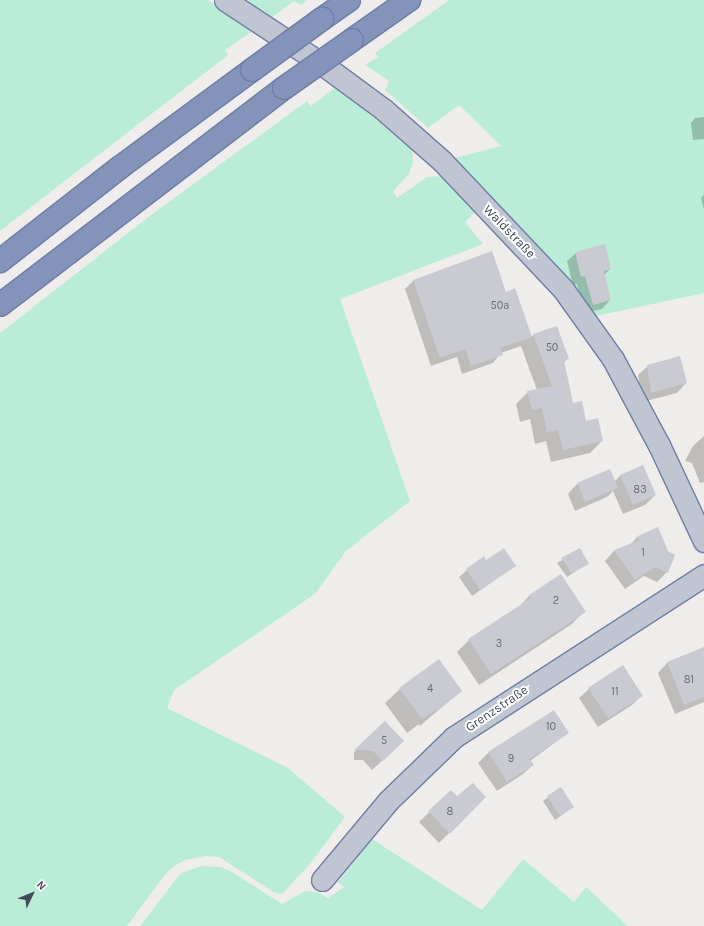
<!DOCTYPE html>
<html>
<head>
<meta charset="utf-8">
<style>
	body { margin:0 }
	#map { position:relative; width:704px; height:926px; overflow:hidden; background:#efecec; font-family:Karla,sans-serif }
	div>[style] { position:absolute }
	.green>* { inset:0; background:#baedd8 }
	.shadow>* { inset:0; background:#0003 }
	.building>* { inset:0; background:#c9cad2 }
	.roads { filter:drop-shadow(1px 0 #707ea6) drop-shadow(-1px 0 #707ea6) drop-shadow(0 1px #707ea6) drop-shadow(0 -1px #707ea6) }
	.street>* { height:21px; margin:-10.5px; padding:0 10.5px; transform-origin:10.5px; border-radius:10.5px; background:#bfc5d1 }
	.highway>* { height:22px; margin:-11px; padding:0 11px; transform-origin:11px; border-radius:11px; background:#8493ba }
	.bridges { filter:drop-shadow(1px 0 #707ea6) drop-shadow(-1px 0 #707ea6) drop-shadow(0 1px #707ea6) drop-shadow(0 -1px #707ea6) }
	.highway-bridge>* { height:22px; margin:-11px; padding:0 11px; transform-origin:11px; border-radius:11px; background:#8493ba }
	span { translate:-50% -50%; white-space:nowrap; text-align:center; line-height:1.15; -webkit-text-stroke:4px #fff; paint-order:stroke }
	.number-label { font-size:11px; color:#666b77 }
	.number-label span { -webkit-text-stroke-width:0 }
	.street-label { font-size:13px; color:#454b59 }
	.north { position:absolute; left:12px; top:874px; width:40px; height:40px; -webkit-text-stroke:3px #fff; paint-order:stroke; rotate:47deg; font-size:11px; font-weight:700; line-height:16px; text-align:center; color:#454b59 }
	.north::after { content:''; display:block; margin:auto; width:14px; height:18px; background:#454b59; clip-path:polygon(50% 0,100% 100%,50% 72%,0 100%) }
</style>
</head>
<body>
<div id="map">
	<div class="green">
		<i style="clip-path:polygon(0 0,208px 0,254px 30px,225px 50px,228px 55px,0 231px)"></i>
		<i style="clip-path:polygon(244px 0,307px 0,301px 5px,294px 1px,271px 18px)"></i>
		<i style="clip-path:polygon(449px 0,704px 0,704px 293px,596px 316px,570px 281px,451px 159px,501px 146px,459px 105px,428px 128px,385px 90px,389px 81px,365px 65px,378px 57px,375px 53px)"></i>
		<i style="clip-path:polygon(337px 86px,412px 150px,413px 162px,409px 174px,393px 191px,397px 198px,427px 177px,441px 176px,475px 212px,465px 222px,483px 244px,340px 299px,410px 501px,346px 551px,315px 594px,174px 690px,167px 708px,288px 768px,345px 817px,310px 864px,282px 894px,275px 893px,219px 857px,206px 856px,185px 860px,174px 866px,164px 876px,127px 926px,0 926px,0 333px,151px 215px,307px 101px,311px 106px)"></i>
		<i style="clip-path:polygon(372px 839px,482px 910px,523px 859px,574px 902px,586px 887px,628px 926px,140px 926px,181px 873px,201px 866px,221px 867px,232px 872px,282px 904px,305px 891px,317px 892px,328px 898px,344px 887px,338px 882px)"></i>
	</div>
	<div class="shadow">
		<i style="clip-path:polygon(704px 117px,704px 139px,693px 140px,691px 123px,695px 118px)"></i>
		<i style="clip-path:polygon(704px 195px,704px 210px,701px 198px)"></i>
		<i style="clip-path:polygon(576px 253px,610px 269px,604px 275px,610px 300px,602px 309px,584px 313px,577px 284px,573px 285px,567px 261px)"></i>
		<i style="clip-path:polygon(414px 280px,505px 293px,514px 290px,531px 337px,534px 335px,568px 358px,563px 363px,572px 404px,602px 441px,590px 453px,551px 462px,546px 441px,535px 444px,530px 419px,520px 422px,516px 404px,528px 392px,537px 390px,521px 346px,501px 353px,493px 363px,462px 374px,457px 357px,431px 366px,405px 289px)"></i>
		<i style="clip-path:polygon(648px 366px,686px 383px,677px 393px,642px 402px,638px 375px)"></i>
		<i style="clip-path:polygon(704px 436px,704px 482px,700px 483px,692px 463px,685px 461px,693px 446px)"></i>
		<i style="clip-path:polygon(642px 466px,655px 495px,645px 505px,623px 514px,613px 491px,607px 497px,575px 511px,568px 494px,577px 484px,609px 470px,614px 482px,620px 476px)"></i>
		<i style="clip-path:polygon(638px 536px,667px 572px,657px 582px,644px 576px,625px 589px,605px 561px,614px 551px,630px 545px)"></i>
		<i style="clip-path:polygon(580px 549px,587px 564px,567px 577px,557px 563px)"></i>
		<i style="clip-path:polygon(486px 561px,515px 566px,472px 596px,459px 577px,467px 570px)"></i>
		<i style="clip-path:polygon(530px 595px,584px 611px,572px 624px,479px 685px,457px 652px,469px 640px,518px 608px)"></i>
		<i style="clip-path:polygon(704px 652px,704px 702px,675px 714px,658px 673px,667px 663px)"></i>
		<i style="clip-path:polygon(400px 689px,460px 691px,420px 726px,419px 724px,407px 733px,385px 703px)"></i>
		<i style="clip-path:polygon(589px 689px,641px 696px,632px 705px,598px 727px,579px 698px)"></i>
		<i style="clip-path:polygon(554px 712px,568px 733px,530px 761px,533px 765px,523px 774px,497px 791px,478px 763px,488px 753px)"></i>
		<i style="clip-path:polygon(364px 742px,393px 751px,372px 770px,363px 760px,354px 760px,354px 752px)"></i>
		<i style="clip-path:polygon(561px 788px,573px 807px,555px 820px,543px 801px)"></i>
		<i style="clip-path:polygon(451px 791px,457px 798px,485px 797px,439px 843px,419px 822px)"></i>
	</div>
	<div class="building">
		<i style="clip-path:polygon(605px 244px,611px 269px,604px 271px,611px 300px,593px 305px,585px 276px,581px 277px,575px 252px)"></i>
		<i style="clip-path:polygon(492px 251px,506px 292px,515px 288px,532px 337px,500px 348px,503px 355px,471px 366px,465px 349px,440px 358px,413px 280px)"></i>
		<i style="clip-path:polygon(557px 326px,569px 359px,564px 360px,573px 403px,582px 401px,586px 421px,598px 418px,603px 441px,563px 450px,558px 430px,547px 432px,542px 408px,532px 410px,527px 391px,552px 386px,533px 334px)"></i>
		<i style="clip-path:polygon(680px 356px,687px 383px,651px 393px,647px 365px)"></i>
		<i style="clip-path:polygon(643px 465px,656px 495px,633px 505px,620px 475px)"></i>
		<i style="clip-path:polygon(610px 469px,618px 488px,585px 502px,577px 483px)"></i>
		<i style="clip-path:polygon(658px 527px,668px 551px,675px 555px,668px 573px,655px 567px,635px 580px,614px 550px,640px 540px,638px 536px)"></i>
		<i style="clip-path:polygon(504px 548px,516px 566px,480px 590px,466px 569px,484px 556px,486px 560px)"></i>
		<i style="clip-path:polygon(580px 548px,589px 564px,572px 573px,561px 558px)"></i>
		<i style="clip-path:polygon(561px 574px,586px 612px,491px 674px,468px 639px,531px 598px,529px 595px)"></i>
		<i style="clip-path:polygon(704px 647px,704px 697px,684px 705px,667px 662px)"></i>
		<i style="clip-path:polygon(439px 659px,462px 691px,435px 713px,434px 711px,422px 719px,399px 688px)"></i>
		<i style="clip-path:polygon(623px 665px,643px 696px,608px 718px,588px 688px)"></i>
		<i style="clip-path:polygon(554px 710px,569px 733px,530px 759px,534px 765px,507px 782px,488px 752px)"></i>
		<i style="clip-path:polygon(385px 721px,404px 741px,383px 761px,373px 751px,354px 750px)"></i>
		<i style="clip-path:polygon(473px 783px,486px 797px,450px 834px,428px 811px,451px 790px,457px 796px)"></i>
		<i style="clip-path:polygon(561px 787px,574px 807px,560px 816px,547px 796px)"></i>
	</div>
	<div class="roads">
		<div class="street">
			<i style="left:225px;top:0;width:116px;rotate:33.4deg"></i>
			<i style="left:322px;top:64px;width:76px;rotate:36.4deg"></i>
			<i style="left:383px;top:109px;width:79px;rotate:41.4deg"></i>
			<i style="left:442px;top:161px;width:176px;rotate:46.6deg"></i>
			<i style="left:563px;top:289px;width:86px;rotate:54.5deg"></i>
			<i style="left:613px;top:359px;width:98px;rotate:61.9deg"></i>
			<i style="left:659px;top:445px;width:106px;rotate:64.9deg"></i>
			<i style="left:322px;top:880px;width:103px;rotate:-50.1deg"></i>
			<i style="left:388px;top:801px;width:92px;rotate:-44.1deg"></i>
			<i style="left:454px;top:737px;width:298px;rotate:-32.9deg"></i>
		</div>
		<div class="highway">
			<i style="left:322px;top:19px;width:33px;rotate:-35deg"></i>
			<i style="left:352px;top:40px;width:70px;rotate:-35.1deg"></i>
			<i style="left:0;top:261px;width:151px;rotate:-38deg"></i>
			<i style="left:119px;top:168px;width:165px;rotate:-36.4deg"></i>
			<i style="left:0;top:305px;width:357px;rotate:-37.4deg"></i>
		</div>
	</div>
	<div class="bridges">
		<div class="highway-bridge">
			<i style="left:252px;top:70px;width:87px;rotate:-36.1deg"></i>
			<i style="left:284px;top:88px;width:83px;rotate:-35.2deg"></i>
		</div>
	</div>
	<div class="number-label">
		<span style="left:500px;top:306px">50a</span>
		<span style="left:552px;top:348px">50</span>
		<span style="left:640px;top:490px">83</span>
		<span style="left:643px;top:553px">1</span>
		<span style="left:556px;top:601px">2</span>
		<span style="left:499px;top:644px">3</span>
		<span style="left:689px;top:680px">81</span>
		<span style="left:430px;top:689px">4</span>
		<span style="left:615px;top:692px">11</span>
		<span style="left:551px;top:727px">10</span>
		<span style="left:384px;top:741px">5</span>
		<span style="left:511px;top:759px">9</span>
		<span style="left:450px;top:812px">8</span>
	</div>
	<div class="street-label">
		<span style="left:509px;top:232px;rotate:46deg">Waldstraße</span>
		<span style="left:497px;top:709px;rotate:-34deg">Grenzstraße</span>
	</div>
	<div class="north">N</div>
</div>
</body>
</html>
